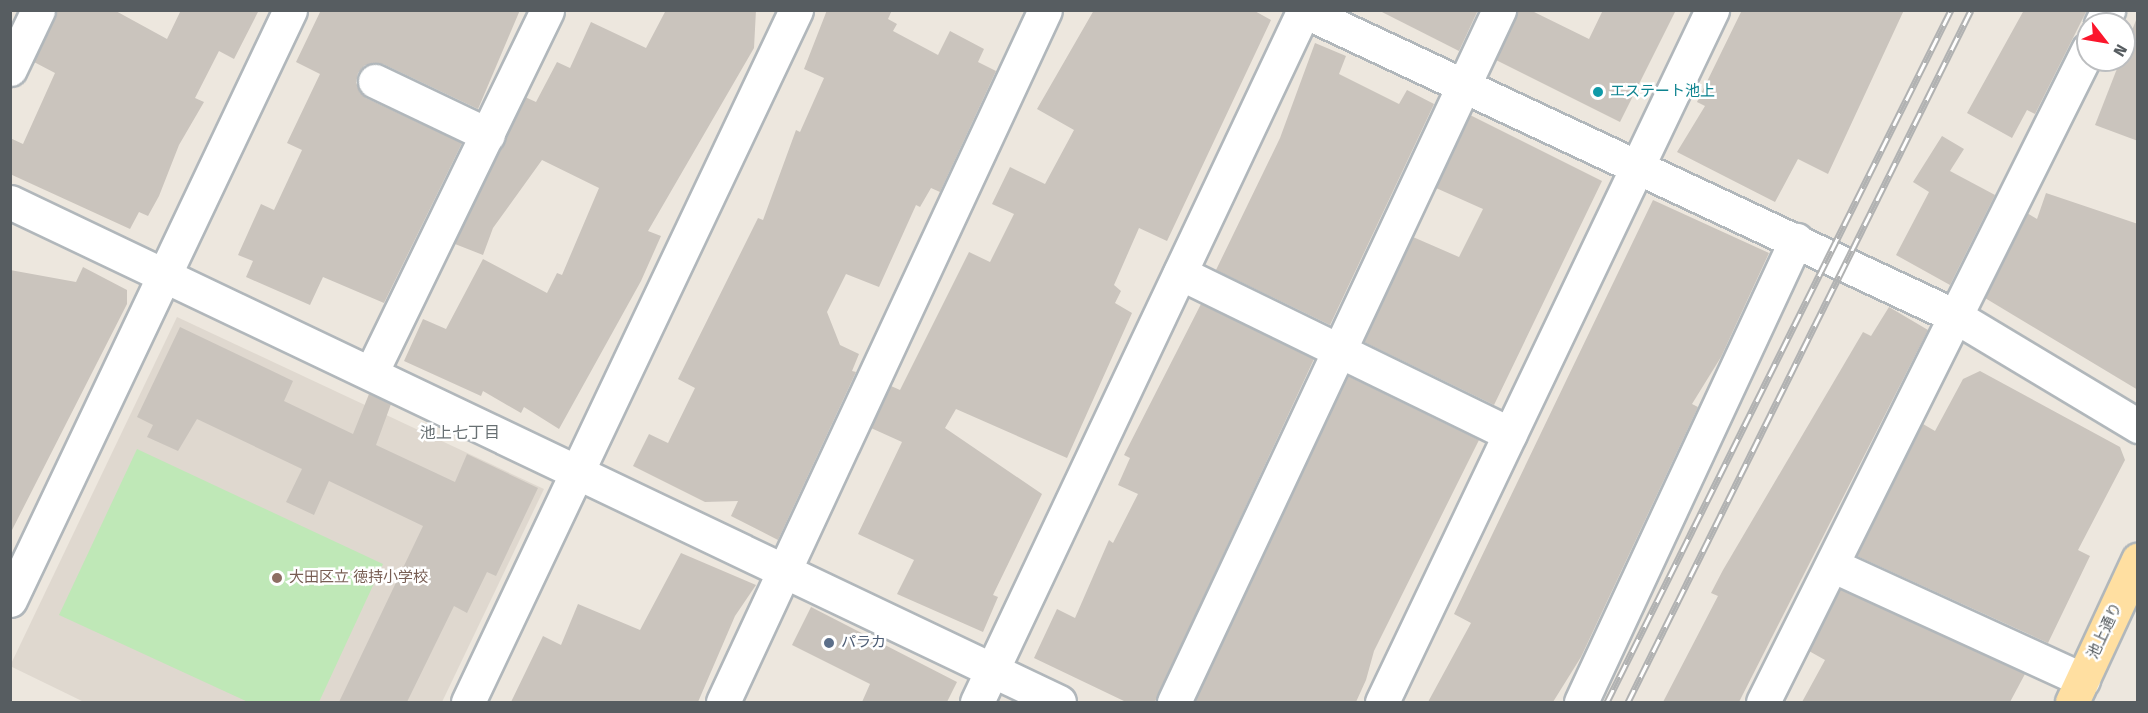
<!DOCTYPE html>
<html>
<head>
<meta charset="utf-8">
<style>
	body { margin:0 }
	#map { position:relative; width:2148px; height:713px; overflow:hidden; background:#ede7de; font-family:"Fira Sans","Noto Sans JP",sans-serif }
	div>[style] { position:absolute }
	.education>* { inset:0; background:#dfd8cf }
	.green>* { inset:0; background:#bfe8b7 }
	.building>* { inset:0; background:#cac4bd }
	.roads { filter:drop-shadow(2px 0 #b1b7bb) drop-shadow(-2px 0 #b1b7bb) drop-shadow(0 2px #b1b7bb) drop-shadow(0 -2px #b1b7bb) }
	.minor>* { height:33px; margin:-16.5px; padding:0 16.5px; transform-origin:16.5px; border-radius:16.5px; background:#fff }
	.major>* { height:33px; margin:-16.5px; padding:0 16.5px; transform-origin:16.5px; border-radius:16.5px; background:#ffdfa1 }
	.rail>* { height:7px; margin-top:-3.5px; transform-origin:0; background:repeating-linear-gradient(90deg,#fff 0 14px,#b1b2b2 0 28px); box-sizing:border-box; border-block:2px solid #b1b2b2 }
	.dots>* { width:16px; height:16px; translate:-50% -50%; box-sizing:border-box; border:3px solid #fff; border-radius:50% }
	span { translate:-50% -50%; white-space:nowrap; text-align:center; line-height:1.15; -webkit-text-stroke:5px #fff; paint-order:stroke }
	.culture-label { font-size:15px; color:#0d838f }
	.left { translate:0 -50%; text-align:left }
	.education-label { font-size:15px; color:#785e54 }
	.street-label { font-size:15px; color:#575d61 }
	.service-label { font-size:15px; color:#4e5e75 }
	.neighbourhood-label { font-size:16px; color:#687073 }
	.frame { position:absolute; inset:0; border:12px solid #575d61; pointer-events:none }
	.north { position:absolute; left:2076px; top:12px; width:60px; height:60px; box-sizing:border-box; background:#fff; border:2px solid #bcbec0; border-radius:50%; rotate:121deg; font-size:16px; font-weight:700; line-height:24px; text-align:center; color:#575d61 }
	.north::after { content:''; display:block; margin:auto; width:21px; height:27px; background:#fb162c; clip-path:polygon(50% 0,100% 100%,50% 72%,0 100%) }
</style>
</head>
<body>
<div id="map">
	<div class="education">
		<i style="clip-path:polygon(177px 317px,544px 489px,442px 702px,84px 702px,10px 666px)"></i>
	</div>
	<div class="green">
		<i style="clip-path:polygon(137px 449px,383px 564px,319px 702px,248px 702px,59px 615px)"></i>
	</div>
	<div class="building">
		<i style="clip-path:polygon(56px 10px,114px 10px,167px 39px,181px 10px,259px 10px,234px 59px,219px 51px,195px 98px,204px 102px,179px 145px,159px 196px,148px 216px,139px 212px,130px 229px,10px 174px,10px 138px,23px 144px,55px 73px,34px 62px)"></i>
		<i style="clip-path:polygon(321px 10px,520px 10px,478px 109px,383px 64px,365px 65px,358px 73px,356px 83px,366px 98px,462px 143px,384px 303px,323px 277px,310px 305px,246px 277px,253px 261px,238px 255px,261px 204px,274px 210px,302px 150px,287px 143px,320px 74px,296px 62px)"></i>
		<i style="clip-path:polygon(666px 10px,756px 10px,754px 48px,648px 231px,661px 236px,641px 281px,559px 429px,524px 407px,521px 413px,483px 391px,481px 396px,404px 361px,423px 319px,446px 329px,483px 259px,547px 293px,557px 273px,562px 275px,599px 188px,542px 160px,493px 228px,483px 255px,455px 244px,525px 97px,536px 102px,557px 62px,570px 68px,591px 22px,646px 48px)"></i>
		<i style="clip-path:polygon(827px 10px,892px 10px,888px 19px,897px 24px,893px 31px,938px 55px,950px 31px,984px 49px,978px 62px,996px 71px,940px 192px,931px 188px,920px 207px,916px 205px,879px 287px,846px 274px,827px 312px,840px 345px,859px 354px,852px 371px,856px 372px,778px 540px,731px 516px,738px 501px,705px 502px,633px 466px,649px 434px,668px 443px,695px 388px,678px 379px,758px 218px,763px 220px,796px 130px,800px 132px,824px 78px,804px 69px)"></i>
		<i style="clip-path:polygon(1094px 10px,1253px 10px,1271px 20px,1167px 241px,1139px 228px,1114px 285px,1121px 291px,1115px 303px,1132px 313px,1067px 458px,956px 409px,945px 428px,1042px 494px,993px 595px,998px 597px,983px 632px,897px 594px,914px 560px,858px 534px,902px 442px,871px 428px,891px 386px,900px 390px,969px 252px,990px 262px,1014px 214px,992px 204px,1010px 167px,1045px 184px,1074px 130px,1037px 109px)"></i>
		<i style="clip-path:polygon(1378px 10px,1478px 10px,1459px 51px)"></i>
		<i style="clip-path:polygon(1517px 10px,1530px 10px,1589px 39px,1603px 10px,1676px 10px,1620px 122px,1496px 60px)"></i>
		<i style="clip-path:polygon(1742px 10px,1904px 10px,1828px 174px,1798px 159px,1775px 202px,1677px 152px,1705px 106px,1697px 102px)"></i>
		<i style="clip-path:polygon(2024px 10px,2087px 10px,2035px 114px,2027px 110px,2012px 138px,1967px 113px)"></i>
		<i style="clip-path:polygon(2138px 15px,2138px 141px,2095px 125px)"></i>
		<i style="clip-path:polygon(1315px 43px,1346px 56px,1339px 74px,1399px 104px,1407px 90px,1434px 104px,1330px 325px,1216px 270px,1280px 138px)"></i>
		<i style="clip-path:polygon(1470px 115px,1602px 181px,1494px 405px,1364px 342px,1413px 237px,1459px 257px,1483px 209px,1436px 188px)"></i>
		<i style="clip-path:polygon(1942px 136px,1964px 149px,1950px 171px,1995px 195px,1950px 285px,1896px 255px,1929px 192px,1913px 182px)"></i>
		<i style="clip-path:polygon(2046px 193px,2138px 224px,2138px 390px,1985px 298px,2027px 213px,2037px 219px)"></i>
		<i style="clip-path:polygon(1653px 200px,1769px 253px,1721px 357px,1692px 404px,1698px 407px,1581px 657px,1553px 702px,1428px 702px,1471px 623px,1454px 614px)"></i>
		<i style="clip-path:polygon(83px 267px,127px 290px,127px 304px,10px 534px,10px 270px,76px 282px)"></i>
		<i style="clip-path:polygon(1201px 304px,1314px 359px,1155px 702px,1126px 702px,1034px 658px,1057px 609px,1075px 618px,1109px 540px,1113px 543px,1138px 494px,1118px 485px,1130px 458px,1124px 455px)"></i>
		<i style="clip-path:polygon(1889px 307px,1928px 330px,1739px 702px,1663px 702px,1718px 596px,1711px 593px,1723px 570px,1863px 332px,1871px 336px)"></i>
		<i style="clip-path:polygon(180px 327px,293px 381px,284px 401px,353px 434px,369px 394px,391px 404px,376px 445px,455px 482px,467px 454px,538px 488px,496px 576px,487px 572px,467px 613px,454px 606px,407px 702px,339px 702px,423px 526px,329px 481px,314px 515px,286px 502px,302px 469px,197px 419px,178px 451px,147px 437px,153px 425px,137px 417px)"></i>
		<i style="clip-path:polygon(1980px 371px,2120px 447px,2125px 460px,2078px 550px,2090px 556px,2048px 643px,1857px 556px,1923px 424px,1935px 431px,1963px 379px)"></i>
		<i style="clip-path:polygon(1348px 376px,1479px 440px,1374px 651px,1366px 680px,1356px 702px,1194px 702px)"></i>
		<i style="clip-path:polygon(681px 553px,756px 585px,735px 616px,698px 702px,511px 702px,543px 636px,561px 645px,578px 604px,640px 630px)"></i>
		<i style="clip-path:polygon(1840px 589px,2025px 674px,2010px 702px,1802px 702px,1825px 660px,1809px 651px)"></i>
		<i style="clip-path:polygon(811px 607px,957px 682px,947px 702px,862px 702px,870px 684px,792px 645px)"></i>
	</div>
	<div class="roads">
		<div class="minor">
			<i style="left:1302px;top:10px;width:721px;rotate:25.11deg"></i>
			<i style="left:1955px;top:316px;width:214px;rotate:31deg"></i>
			<i style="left:2101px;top:24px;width:16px;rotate:-63deg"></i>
			<i style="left:10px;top:69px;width:65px;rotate:-64.6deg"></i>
			<i style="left:375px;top:81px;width:125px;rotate:25.5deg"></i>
			<i style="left:10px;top:202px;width:1162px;rotate:25.48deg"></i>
			<i style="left:1180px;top:273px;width:367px;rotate:26deg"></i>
			<i style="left:371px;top:373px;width:403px;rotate:-64.1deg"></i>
			<i style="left:1832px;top:565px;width:276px;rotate:24.6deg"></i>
			<i style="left:10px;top:600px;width:653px;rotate:-64.61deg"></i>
			<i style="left:468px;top:702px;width:766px;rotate:-64.64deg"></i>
			<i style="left:723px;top:702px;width:763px;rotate:-65.05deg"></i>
			<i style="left:977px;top:702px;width:765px;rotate:-64.71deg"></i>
			<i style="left:1174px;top:702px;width:765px;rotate:-64.84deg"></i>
			<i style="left:1382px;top:702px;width:767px;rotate:-64.5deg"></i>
			<i style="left:1581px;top:702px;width:510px;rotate:-65.04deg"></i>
			<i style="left:1763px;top:702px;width:729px;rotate:-63.51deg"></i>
		</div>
		<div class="major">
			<i style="left:2072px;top:702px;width:157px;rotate:-65.1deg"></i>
		</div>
	</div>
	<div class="rail">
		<i style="left:1607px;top:702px;width:773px;rotate:-63.57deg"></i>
		<i style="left:1628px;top:702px;width:772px;rotate:-63.63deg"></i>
	</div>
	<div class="dots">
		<i style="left:1598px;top:92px;background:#0f9aa8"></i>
		<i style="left:277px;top:578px;background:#8d6e63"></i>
		<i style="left:829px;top:643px;background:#5c6f8a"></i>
	</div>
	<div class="culture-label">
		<span class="left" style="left:1610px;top:92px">エステート池上</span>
	</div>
	<div class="education-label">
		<span class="left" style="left:289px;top:578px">大田区立 徳持小学校</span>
	</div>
	<div class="street-label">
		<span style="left:2105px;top:631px;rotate:-65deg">池上通り</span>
	</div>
	<div class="service-label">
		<span class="left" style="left:841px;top:643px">パラカ</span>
	</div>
	<div class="neighbourhood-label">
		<span style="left:460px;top:433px">池上七丁目</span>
	</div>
	<div class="frame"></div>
	<div class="north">N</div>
</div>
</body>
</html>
